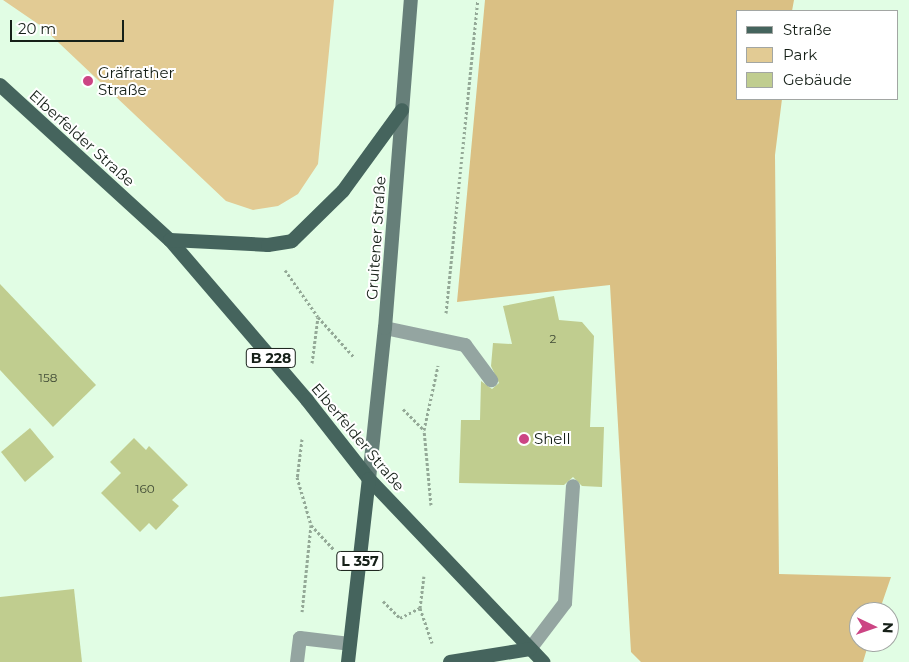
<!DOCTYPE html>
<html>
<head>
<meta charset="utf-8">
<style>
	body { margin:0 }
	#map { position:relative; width:909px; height:662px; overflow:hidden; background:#e1fde4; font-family:Montserrat,sans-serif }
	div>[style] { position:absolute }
	.green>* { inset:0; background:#e2cb94 }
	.forest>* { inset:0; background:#dac084 }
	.building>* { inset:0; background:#c0cd8f }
	.path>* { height:3px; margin-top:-1.5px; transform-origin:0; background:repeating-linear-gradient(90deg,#94a997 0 2.5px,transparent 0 5px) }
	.service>* { height:14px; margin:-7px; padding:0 7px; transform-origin:7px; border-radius:7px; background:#94a5a1 }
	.minor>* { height:14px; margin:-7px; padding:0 7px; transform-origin:7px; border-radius:7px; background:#94a5a1 }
	.secondary>* { height:14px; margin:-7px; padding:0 7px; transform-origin:7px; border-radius:7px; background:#667f79 }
	.primary>* { height:14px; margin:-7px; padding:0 7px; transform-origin:7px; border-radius:7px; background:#45645d }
	.dots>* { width:14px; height:14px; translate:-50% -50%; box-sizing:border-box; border:2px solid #fff; border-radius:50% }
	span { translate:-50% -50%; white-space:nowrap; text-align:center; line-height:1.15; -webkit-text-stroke:4px #fff; paint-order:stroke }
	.number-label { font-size:12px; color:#404b36 }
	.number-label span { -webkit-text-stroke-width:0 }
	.shield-label span { padding:1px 4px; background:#fff; border:1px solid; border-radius:4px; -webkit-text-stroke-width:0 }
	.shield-label { font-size:14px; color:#162018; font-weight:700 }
	.poi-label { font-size:15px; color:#162018 }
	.left { translate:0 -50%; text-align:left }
	.street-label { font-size:15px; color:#162018 }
	.legend { position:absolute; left:736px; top:10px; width:162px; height:90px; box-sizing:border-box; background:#fff; border:1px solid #a2a6a3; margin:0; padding:6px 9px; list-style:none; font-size:15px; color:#162018 }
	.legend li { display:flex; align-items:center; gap:10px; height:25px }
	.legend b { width:25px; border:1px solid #a2a6a3 }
	.north { position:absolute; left:849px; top:602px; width:50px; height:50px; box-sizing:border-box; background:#fff; border:1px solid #a2a6a3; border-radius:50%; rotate:93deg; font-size:14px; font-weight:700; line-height:20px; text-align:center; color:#162018 }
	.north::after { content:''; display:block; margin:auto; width:18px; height:22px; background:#cc4584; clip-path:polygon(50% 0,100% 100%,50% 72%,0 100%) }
	.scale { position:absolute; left:10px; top:20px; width:114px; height:22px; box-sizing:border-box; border:2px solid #162018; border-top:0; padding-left:6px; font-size:15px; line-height:18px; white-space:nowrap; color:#162018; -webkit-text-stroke:4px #fff; paint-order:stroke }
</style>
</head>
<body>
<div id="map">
	<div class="green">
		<i style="clip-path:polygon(3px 0,334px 0,318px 164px,298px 194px,278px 206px,253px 210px,226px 201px,41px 26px)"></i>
	</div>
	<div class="forest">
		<i style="clip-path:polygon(485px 0,794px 0,792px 11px,738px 11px,738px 99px,782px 99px,775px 155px,779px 574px,891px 577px,879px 612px,859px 612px,859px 642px,869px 642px,863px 662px,641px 662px,631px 652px,610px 285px,457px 302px)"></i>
	</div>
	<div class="building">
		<i style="clip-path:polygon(0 284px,96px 385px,53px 427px,0 370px)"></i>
		<i style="clip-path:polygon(554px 296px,559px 320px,582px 322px,594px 336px,590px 427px,604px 427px,602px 487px,582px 486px,573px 477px,564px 485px,459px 483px,461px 420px,480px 420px,481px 381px,492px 389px,499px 383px,491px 366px,493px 343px,512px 344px,503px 306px)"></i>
		<i style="clip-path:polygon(30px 428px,54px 457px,25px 482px,1px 452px)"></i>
		<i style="clip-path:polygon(134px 438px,146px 450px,149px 446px,188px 485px,172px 500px,179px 506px,156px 530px,149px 523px,140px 532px,101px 493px,121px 473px,110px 462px)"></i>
		<i style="clip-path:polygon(74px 589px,82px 662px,0 662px,0 597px)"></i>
	</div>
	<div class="path">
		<i style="left:285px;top:270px;width:57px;rotate:54.9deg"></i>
		<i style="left:446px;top:313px;width:315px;rotate:-84.2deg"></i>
		<i style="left:312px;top:363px;width:46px;rotate:-82.6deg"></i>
		<i style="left:318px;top:317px;width:54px;rotate:48deg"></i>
		<i style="left:403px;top:409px;width:30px;rotate:45deg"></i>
		<i style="left:302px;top:439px;width:38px;rotate:97deg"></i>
		<i style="left:297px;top:477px;width:50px;rotate:73.7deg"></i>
		<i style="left:311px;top:525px;width:87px;rotate:95.9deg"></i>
		<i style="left:431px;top:505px;width:75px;rotate:-95.3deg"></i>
		<i style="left:424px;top:430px;width:66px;rotate:-77.7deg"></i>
		<i style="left:311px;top:525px;width:34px;rotate:47deg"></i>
		<i style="left:383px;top:601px;width:24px;rotate:45deg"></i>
		<i style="left:400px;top:618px;width:22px;rotate:-27deg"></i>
		<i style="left:420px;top:608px;width:32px;rotate:-83deg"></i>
		<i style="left:420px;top:608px;width:37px;rotate:71deg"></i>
	</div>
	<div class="service">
		<i style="left:385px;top:328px;width:82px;rotate:12deg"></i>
		<i style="left:465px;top:345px;width:44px;rotate:53.4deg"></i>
		<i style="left:300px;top:638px;width:50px;rotate:6.8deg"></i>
		<i style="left:530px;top:649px;width:58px;rotate:-52.7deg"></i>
		<i style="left:565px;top:603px;width:117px;rotate:-86.1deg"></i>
	</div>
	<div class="minor">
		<i style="left:297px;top:662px;width:24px;rotate:-83deg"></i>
	</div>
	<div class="secondary">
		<i style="left:369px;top:479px;width:152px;rotate:-84deg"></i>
		<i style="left:385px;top:328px;width:329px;rotate:-85.5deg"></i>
	</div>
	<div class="primary">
		<i style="left:0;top:85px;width:230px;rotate:42.4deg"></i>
		<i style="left:170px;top:240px;width:211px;rotate:49.4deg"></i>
		<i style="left:307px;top:400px;width:100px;rotate:51.9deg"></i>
		<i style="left:369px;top:479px;width:253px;rotate:46.4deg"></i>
		<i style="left:170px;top:240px;width:98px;rotate:2.9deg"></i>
		<i style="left:268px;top:245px;width:24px;rotate:-9deg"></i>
		<i style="left:292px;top:241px;width:71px;rotate:-44.4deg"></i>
		<i style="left:343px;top:191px;width:100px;rotate:-53.9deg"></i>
		<i style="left:348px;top:662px;width:184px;rotate:-83.5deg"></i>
		<i style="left:450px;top:662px;width:81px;rotate:-9.2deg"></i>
	</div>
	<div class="dots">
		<i style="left:88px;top:81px;background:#cc4584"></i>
		<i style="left:524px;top:439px;background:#cc4584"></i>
	</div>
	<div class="number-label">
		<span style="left:553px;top:339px">2</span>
		<span style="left:48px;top:378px">158</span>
		<span style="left:145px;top:489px">160</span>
	</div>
	<div class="shield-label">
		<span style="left:271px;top:358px">B 228</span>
		<span style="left:360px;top:561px">L 357</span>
	</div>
	<div class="poi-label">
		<span class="left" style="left:98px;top:81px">Gräfrather<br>Straße</span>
		<span class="left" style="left:534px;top:439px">Shell</span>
	</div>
	<div class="street-label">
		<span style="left:82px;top:138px;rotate:42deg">Elberfelder Straße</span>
		<span style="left:376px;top:238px;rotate:-86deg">Gruitener Straße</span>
		<span style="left:358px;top:437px;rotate:50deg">Elberfelder Straße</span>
	</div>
	<ul class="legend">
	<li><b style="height:6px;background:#45645d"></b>Straße</li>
	<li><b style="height:14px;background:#e2cb94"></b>Park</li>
	<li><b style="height:14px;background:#c0cd8f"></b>Gebäude</li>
	</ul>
	<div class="north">N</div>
	<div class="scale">20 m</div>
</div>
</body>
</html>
